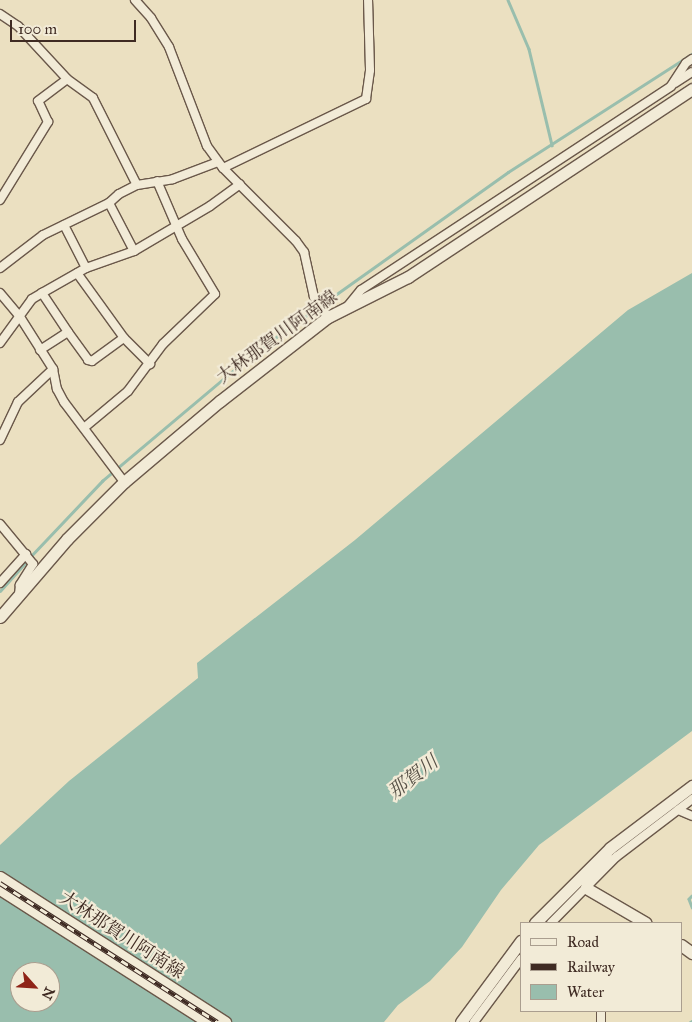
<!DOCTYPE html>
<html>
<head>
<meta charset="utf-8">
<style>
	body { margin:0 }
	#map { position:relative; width:692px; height:1022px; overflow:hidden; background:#ebe0c1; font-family:"IM FELL Great Primer","Noto Serif JP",serif }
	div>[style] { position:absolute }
	.water>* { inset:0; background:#99bead }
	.stream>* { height:2.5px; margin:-1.25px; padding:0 1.25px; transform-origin:1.25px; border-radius:1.25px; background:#99bead }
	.roads { filter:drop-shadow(1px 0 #6a584a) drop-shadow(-1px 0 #6a584a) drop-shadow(0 1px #6a584a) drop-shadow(0 -1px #6a584a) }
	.minor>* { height:8px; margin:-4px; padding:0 4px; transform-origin:4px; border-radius:4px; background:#f2ebd7 }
	.secondary>* { height:11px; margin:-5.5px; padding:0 5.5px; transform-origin:5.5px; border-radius:5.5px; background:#f2ebd7 }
	.rail>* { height:4.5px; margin-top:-2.25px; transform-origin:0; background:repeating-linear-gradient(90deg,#f2ebd7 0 8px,#3f2b23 0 16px); box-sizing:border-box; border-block:1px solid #3f2b23 }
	span { translate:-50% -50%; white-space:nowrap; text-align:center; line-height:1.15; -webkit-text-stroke:4.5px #f2ebd7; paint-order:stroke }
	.street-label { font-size:18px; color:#3f2b23 }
	.water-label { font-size:19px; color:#565046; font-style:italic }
	.legend { position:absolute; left:520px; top:922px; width:162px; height:90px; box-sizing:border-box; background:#f2ebd7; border:1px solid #aa9e8f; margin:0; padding:6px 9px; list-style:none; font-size:15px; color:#3f2b23 }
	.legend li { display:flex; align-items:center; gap:10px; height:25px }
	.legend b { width:25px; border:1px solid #aa9e8f }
	.north { position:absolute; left:10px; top:962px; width:50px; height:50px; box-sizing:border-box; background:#f2ebd7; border:1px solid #aa9e8f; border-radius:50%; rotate:116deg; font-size:14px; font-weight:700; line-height:20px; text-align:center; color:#3f2b23 }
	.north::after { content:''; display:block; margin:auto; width:18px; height:22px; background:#8f2418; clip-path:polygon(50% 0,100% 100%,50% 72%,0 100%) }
	.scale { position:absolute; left:10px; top:20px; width:126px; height:22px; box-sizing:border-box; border:2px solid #3f2b23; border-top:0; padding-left:6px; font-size:15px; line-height:18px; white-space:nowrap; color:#3f2b23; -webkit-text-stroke:4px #f2ebd7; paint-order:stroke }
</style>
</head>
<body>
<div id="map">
	<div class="water">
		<i style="clip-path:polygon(evenodd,692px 273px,692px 731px,539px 845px,501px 890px,462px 947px,430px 981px,398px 1005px,384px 1022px,0 1022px,0 845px,69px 781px,198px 678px,197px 663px,355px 540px,628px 310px,692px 273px,20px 972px,50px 972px,50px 1002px,20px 1002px,20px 972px)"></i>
	</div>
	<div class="stream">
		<i style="left:508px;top:0;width:53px;rotate:66.8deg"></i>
		<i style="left:529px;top:49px;width:99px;rotate:76.5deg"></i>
		<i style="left:30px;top:557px;width:105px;rotate:-46.5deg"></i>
		<i style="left:102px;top:481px;width:200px;rotate:-40.1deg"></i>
		<i style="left:255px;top:352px;width:310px;rotate:-35.4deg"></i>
		<i style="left:508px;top:172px;width:219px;rotate:-32.7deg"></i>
		<i style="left:0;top:591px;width:40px;rotate:-48deg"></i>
		<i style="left:692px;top:896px;width:4px;rotate:135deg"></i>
		<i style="left:689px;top:899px;width:9px;rotate:69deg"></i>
		<i style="left:690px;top:1022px;width:2px;rotate:-27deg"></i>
	</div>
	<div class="roads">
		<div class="minor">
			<i style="left:135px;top:0;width:24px;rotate:48deg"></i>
			<i style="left:151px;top:18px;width:34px;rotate:58deg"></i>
			<i style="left:169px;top:47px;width:106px;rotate:69deg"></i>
			<i style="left:207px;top:146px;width:27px;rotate:54deg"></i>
			<i style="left:223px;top:168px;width:103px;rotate:45deg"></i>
			<i style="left:296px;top:241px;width:14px;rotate:54deg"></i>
			<i style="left:304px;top:252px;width:46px;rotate:77.5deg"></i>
			<i style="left:314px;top:297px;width:24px;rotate:55deg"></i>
			<i style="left:0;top:14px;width:22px;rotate:34deg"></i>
			<i style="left:18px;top:26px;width:72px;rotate:47.2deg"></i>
			<i style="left:67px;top:79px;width:32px;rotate:36deg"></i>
			<i style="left:93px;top:98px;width:97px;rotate:63.2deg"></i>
			<i style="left:675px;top:83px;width:20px;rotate:-33deg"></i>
			<i style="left:223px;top:168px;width:159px;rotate:-25.8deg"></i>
			<i style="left:366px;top:99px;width:29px;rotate:-82deg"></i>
			<i style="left:370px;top:70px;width:70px;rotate:-91.6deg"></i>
			<i style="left:0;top:200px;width:92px;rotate:-58.4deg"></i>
			<i style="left:48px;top:122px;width:23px;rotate:-115deg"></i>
			<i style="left:38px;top:101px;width:36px;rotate:-37deg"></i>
			<i style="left:109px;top:203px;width:54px;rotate:62.5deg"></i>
			<i style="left:64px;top:225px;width:48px;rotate:62.9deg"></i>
			<i style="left:0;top:268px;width:54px;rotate:-37.5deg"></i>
			<i style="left:43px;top:235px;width:73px;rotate:-25.9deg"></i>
			<i style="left:109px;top:203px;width:13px;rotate:-42deg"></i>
			<i style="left:119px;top:194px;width:20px;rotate:-27deg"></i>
			<i style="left:137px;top:185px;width:36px;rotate:-9deg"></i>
			<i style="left:173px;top:179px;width:48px;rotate:-20.7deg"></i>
			<i style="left:0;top:293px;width:31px;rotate:50deg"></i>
			<i style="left:20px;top:317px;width:62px;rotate:57.6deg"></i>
			<i style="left:53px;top:369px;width:20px;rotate:79deg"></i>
			<i style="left:57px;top:389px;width:15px;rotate:62deg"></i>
			<i style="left:64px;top:402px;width:100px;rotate:53.1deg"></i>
			<i style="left:347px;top:307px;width:22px;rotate:-51deg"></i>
			<i style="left:361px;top:290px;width:371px;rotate:-33.3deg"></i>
			<i style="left:671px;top:86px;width:27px;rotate:-57deg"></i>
			<i style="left:686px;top:63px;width:7px;rotate:-34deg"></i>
			<i style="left:68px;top:332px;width:34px;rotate:54deg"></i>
			<i style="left:88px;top:360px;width:4px;rotate:14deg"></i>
			<i style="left:92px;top:361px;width:39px;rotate:-36deg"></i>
			<i style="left:124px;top:338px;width:80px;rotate:-125.9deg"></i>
			<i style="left:124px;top:338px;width:37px;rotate:45deg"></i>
			<i style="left:0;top:343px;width:54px;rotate:-54deg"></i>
			<i style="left:32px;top:299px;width:12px;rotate:-31deg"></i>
			<i style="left:42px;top:293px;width:51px;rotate:-29.6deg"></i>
			<i style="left:86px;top:268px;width:51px;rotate:-19.5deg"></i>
			<i style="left:134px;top:251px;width:88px;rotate:-30.6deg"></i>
			<i style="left:210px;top:206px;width:37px;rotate:-36deg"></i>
			<i style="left:40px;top:350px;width:33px;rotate:-33deg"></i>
			<i style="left:68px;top:332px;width:47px;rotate:-123.7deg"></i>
			<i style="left:85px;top:427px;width:56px;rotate:-39.9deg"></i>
			<i style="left:128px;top:391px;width:59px;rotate:-53.3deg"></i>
			<i style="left:163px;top:344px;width:72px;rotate:-43.9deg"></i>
			<i style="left:215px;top:294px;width:64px;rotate:-121deg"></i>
			<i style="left:182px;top:239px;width:63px;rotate:-113.3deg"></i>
			<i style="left:0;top:440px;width:42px;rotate:-64.7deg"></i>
			<i style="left:18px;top:402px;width:48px;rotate:-43.3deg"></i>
			<i style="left:0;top:524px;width:52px;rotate:50.5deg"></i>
			<i style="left:33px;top:564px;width:25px;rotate:122deg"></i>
			<i style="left:20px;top:585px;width:9px;rotate:96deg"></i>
			<i style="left:0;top:583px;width:39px;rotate:-48deg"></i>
			<i style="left:678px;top:810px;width:15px;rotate:23deg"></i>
			<i style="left:551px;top:923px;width:93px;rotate:-45.4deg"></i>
			<i style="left:616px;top:857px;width:96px;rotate:-37.3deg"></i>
			<i style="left:601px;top:1011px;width:11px;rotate:90deg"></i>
			<i style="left:474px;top:1022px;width:79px;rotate:-53.3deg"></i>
		</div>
		<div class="secondary">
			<i style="left:0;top:617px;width:103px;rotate:-49.3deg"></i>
			<i style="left:67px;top:539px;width:81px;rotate:-45deg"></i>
			<i style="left:124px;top:482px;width:126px;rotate:-40.2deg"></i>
			<i style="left:220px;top:401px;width:137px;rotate:-37.9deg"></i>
			<i style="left:328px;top:317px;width:89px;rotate:-26.6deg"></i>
			<i style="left:408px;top:277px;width:341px;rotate:-33.5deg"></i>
			<i style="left:606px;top:856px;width:33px;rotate:125deg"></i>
			<i style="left:587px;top:883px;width:5px;rotate:101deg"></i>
			<i style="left:586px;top:888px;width:69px;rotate:30.3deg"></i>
			<i style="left:0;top:877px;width:268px;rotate:32.8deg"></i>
			<i style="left:0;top:889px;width:247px;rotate:32.6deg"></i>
			<i style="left:535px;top:923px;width:106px;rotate:-45deg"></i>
			<i style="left:610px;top:848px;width:103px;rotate:-37.1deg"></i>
			<i style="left:681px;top:945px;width:14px;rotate:36deg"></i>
			<i style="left:461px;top:1022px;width:101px;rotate:-53.5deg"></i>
		</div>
	</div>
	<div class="rail">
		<i style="left:0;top:883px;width:258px;rotate:32.6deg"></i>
	</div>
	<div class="street-label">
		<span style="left:277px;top:337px;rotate:-36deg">大林那賀川阿南線</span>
		<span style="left:122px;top:935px;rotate:33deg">大林那賀川阿南線</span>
	</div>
	<div class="water-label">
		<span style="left:413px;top:777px;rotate:-38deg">那賀川</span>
	</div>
	<ul class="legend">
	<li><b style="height:6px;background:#f2ebd7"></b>Road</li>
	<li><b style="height:6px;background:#3f2b23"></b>Railway</li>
	<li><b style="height:14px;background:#99bead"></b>Water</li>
	</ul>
	<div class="north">N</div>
	<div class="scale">100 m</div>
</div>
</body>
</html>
